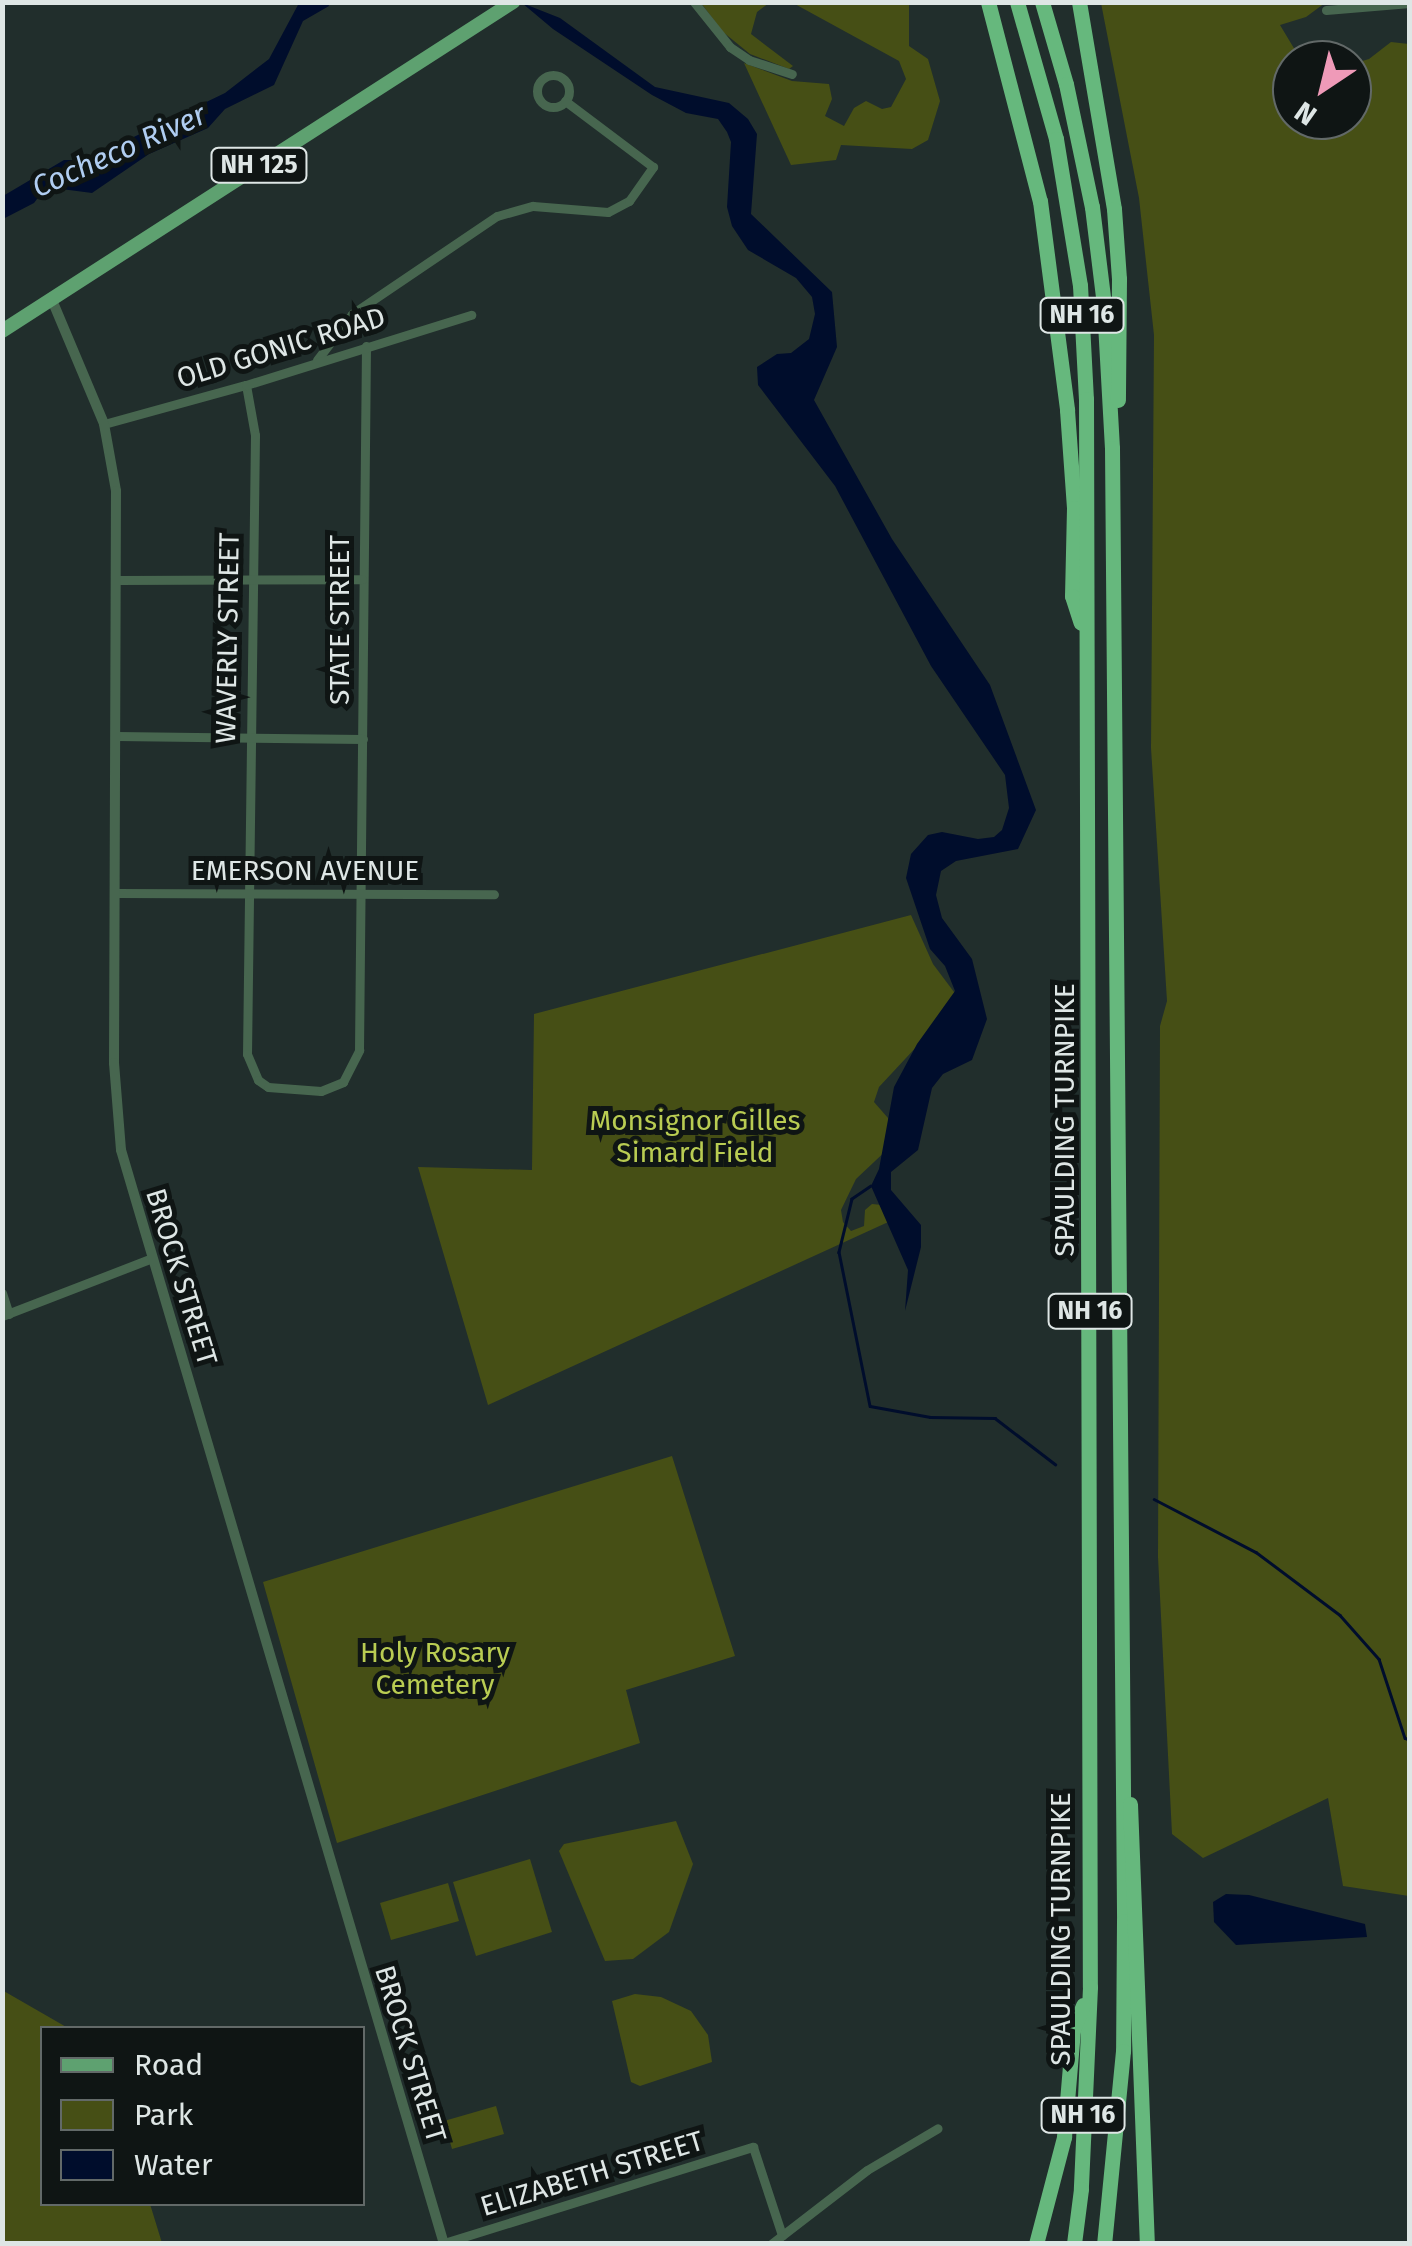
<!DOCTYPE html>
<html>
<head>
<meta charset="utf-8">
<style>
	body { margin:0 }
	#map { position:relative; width:1412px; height:2246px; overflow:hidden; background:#212e2c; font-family:"Fira Sans",sans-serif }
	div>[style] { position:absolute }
	.green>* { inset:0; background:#464f15 }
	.water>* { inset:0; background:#000d2c }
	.stream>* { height:2.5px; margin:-1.25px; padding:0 1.25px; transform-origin:1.25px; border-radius:1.25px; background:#000d2c }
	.minor>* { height:9px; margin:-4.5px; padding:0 4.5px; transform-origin:4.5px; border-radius:4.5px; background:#47664f }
	.minor>.ring { margin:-4.5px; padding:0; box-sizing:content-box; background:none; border:9px solid #47664f; border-radius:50% }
	.tertiary>* { height:10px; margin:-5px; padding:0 5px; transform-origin:5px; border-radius:5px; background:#47664f }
	.primary>* { height:14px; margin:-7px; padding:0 7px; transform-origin:7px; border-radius:7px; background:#5ea170 }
	.motorway>* { height:15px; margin:-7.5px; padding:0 7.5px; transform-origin:7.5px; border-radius:7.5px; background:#66b87d }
	span { translate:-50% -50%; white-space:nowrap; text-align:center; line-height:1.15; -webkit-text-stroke:10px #0f1514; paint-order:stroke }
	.shield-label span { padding:2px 8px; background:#0f1514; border:2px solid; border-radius:8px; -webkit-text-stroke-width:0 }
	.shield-label { font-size:25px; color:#dee6e5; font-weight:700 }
	.street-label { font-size:28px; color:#dee6e5 }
	.park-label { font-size:28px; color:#b9cc52 }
	.water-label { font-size:30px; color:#b0cdf1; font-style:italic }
	.frame { position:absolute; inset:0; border:5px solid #dee6e5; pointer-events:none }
	.legend { position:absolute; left:40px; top:2026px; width:325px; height:180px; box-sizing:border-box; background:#0f1514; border:2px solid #626968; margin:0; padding:12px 18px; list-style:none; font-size:30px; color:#dee6e5 }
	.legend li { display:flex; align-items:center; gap:20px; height:50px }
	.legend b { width:50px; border:2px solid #626968 }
	.north { position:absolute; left:1272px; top:40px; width:100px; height:100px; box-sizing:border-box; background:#0f1514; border:2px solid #626968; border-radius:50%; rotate:215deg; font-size:28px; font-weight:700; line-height:40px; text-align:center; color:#dee6e5 }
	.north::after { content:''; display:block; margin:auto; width:35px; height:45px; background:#ef9ab8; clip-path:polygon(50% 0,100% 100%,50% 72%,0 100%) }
</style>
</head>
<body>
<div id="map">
	<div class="green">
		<i style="clip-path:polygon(701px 3px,769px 3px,757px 12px,751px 34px,793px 66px,789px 69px,750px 54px,723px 32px)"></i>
		<i style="clip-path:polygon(793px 3px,909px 3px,909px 46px,928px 59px,940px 101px,928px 140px,912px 149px,841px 145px,836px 160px,791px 165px,744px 63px,792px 81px,829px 84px,832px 99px,825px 116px,844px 126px,854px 108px,866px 101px,882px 109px,891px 107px,906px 79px,899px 61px)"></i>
		<i style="clip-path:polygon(1101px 3px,1325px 3px,1306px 17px,1280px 25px,1301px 60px,1292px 60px,1292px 120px,1352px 120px,1352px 64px,1369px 59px,1391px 42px,1409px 44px,1409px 1896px,1343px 1886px,1328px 1798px,1203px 1858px,1172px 1834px,1158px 1557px,1160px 1026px,1167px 1001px,1151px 748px,1154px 335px,1139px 198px)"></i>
		<i style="clip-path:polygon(911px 915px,933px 964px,960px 1000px,879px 1087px,874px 1102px,888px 1118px,891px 1146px,856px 1179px,841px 1210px,843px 1222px,851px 1231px,864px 1226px,865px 1210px,872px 1204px,882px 1205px,897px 1218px,488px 1405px,418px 1167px,532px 1170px,534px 1014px)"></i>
		<i style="clip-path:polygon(672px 1456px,735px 1656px,626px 1690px,640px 1743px,337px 1843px,263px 1582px)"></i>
		<i style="clip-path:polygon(676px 1821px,693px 1864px,669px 1932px,633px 1959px,605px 1961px,559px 1851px,564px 1844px)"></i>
		<i style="clip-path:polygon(530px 1859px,552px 1932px,476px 1956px,453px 1882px)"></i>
		<i style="clip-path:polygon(448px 1883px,459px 1921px,391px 1940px,380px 1903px)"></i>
		<i style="clip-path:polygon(2px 1990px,68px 2028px,42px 2028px,42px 2204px,150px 2204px,162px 2243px,3px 2243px)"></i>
		<i style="clip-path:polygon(635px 1994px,661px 1997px,691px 2011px,708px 2035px,712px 2062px,640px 2086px,631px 2082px,612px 2001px)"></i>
		<i style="clip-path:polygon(496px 2106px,504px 2134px,452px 2149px,444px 2121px)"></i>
	</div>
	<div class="water">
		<i style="clip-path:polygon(299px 3px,328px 3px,329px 6px,303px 21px,274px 85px,225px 109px,208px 128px,149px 154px,92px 193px,46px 187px,34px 203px,3px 219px,3px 196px,64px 160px,86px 160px,225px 93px,269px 59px)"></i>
		<i style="clip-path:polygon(522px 3px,560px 18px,655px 87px,729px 103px,748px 119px,757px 134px,751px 214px,832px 292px,837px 347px,814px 400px,892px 539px,990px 685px,1036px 810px,1018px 849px,956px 861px,941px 871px,936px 895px,942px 918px,972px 959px,987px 1019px,972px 1060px,943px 1074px,932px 1088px,918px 1150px,891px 1172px,891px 1190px,921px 1225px,921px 1247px,905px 1311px,908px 1270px,871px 1186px,879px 1169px,894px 1087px,917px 1044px,955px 991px,945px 966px,930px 949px,906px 878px,911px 854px,928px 835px,942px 832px,978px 839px,994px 837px,1002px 830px,1009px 808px,1005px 775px,931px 666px,835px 486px,758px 385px,757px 367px,777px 354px,791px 353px,809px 339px,815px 314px,812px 297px,796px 278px,748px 250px,732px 226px,727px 207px,731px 142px,727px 132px,718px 119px,686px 113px,652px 95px,553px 29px)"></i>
		<i style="clip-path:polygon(1226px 1894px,1249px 1895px,1365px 1924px,1367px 1937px,1236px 1945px,1214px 1922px,1213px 1902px)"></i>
	</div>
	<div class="stream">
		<i style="left:871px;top:1186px;width:23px;rotate:146deg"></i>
		<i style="left:852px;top:1199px;width:55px;rotate:103.8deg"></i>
		<i style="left:839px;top:1252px;width:157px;rotate:78.6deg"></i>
		<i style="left:870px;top:1406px;width:61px;rotate:10.4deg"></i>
		<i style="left:930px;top:1417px;width:65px;rotate:0.9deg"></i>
		<i style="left:995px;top:1418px;width:76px;rotate:37.5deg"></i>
		<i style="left:1154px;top:1499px;width:115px;rotate:27.5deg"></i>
		<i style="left:1256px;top:1552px;width:105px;rotate:36.9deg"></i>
		<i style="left:1340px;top:1615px;width:59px;rotate:48.4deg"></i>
		<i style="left:1379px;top:1659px;width:83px;rotate:71.8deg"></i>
		<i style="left:1405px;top:1738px;width:5px;rotate:22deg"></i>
	</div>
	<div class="minor">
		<i style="left:694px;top:2px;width:58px;rotate:51.3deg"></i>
		<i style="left:730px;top:47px;width:23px;rotate:34deg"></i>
		<i style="left:749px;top:60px;width:45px;rotate:18deg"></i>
		<i style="left:1326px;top:10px;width:84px;rotate:-4.8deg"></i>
		<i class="ring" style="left:537px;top:75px;width:23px;height:23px"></i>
		<i style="left:317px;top:360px;width:58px;rotate:-52.7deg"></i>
		<i style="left:352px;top:314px;width:175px;rotate:-34.1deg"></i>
		<i style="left:497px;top:216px;width:37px;rotate:-16deg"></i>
		<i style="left:533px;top:206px;width:75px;rotate:4.6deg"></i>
		<i style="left:608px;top:212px;width:24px;rotate:-28deg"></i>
		<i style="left:629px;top:201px;width:42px;rotate:-54.8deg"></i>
		<i style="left:653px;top:167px;width:110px;rotate:-143.1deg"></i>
		<i style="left:246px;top:385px;width:51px;rotate:79.8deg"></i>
		<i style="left:255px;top:435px;width:619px;rotate:90.74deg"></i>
		<i style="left:247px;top:1054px;width:28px;rotate:67deg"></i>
		<i style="left:258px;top:1080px;width:12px;rotate:35deg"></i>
		<i style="left:268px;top:1087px;width:53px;rotate:4.3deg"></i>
		<i style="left:321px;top:1091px;width:24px;rotate:-22deg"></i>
		<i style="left:343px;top:1082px;width:36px;rotate:-63deg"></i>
		<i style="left:359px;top:1050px;width:704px;rotate:-89.43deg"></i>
		<i style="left:104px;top:424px;width:147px;rotate:-15.4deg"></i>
		<i style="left:246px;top:385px;width:236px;rotate:-17.3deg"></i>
		<i style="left:118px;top:580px;width:244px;rotate:-0.2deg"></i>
		<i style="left:117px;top:736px;width:246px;rotate:0.7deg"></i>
		<i style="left:116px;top:893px;width:378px;rotate:0.2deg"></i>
		<i style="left:2px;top:1293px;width:22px;rotate:72deg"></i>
		<i style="left:2px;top:1316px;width:161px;rotate:-21.1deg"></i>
		<i style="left:444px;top:2243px;width:324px;rotate:-17.3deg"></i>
		<i style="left:753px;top:2147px;width:93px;rotate:71.8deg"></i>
		<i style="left:771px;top:2244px;width:121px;rotate:-37.6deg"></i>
		<i style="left:867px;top:2170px;width:82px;rotate:-30.6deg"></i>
	</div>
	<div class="tertiary">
		<i style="left:52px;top:300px;width:134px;rotate:67.2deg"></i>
		<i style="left:104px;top:424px;width:68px;rotate:79.8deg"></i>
		<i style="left:116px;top:491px;width:572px;rotate:90.2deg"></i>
		<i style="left:114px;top:1063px;width:87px;rotate:85.4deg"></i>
		<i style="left:121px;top:1150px;width:1141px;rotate:73.55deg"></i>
	</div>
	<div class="primary">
		<i style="left:2px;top:331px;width:608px;rotate:-32.77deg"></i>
	</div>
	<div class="motorway">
		<i style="left:988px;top:2px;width:206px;rotate:75.4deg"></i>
		<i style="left:1040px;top:201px;width:211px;rotate:82.6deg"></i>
		<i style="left:1067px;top:410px;width:98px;rotate:85.9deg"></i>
		<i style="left:1074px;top:508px;width:88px;rotate:91.3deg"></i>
		<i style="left:1072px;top:596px;width:28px;rotate:72deg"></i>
		<i style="left:1017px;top:2px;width:142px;rotate:74.1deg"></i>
		<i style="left:1056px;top:139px;width:148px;rotate:80.7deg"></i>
		<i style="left:1080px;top:285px;width:114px;rotate:87deg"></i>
		<i style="left:1086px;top:399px;width:1588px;rotate:89.86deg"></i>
		<i style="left:1090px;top:1987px;width:202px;rotate:92.6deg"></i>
		<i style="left:1081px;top:2189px;width:55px;rotate:97.3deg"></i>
		<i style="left:1042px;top:2px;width:85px;rotate:73.7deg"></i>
		<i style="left:1066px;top:84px;width:126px;rotate:78.1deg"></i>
		<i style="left:1092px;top:207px;width:99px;rotate:83deg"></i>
		<i style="left:1104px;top:305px;width:143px;rotate:86.8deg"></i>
		<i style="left:1112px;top:448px;width:1473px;rotate:89.53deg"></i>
		<i style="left:1124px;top:1921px;width:130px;rotate:90.4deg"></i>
		<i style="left:1123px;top:2051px;width:194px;rotate:95.6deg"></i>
		<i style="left:1079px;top:2px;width:210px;rotate:80.4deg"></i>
		<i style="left:1114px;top:209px;width:70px;rotate:85.9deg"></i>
		<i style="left:1119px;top:279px;width:121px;rotate:90.5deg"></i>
		<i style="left:1130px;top:1804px;width:440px;rotate:87.8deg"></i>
		<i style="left:1036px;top:2244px;width:111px;rotate:-75.3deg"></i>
		<i style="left:1064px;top:2137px;width:107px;rotate:-85.2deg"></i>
		<i style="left:1073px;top:2030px;width:27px;rotate:-68deg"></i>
	</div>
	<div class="shield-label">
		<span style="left:259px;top:165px">NH 125</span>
		<span style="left:1082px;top:315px">NH 16</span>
		<span style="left:1090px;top:1311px">NH 16</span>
		<span style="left:1083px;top:2115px">NH 16</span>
	</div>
	<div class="street-label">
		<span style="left:281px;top:348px;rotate:-17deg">OLD GONIC ROAD</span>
		<span style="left:340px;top:620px;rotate:-90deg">STATE STREET</span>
		<span style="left:228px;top:638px;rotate:-89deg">WAVERLY STREET</span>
		<span style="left:305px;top:871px">EMERSON AVENUE</span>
		<span style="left:1065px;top:1120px;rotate:-90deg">SPAULDING TURNPIKE</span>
		<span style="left:181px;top:1277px;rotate:73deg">BROCK STREET</span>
		<span style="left:1061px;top:1929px;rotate:-90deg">SPAULDING TURNPIKE</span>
		<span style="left:410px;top:2054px;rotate:73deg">BROCK STREET</span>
		<span style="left:592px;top:2174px;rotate:-17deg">ELIZABETH STREET</span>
	</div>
	<div class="park-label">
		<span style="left:695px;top:1137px">Monsignor Gilles<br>Simard Field</span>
		<span style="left:435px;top:1669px">Holy Rosary<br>Cemetery</span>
	</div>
	<div class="water-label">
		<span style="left:119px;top:151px;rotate:-24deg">Cocheco River</span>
	</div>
	<div class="frame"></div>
	<ul class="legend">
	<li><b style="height:12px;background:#5ea170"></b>Road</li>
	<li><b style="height:28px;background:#464f15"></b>Park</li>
	<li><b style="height:28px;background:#000d2c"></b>Water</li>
	</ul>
	<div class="north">N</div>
</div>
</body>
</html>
